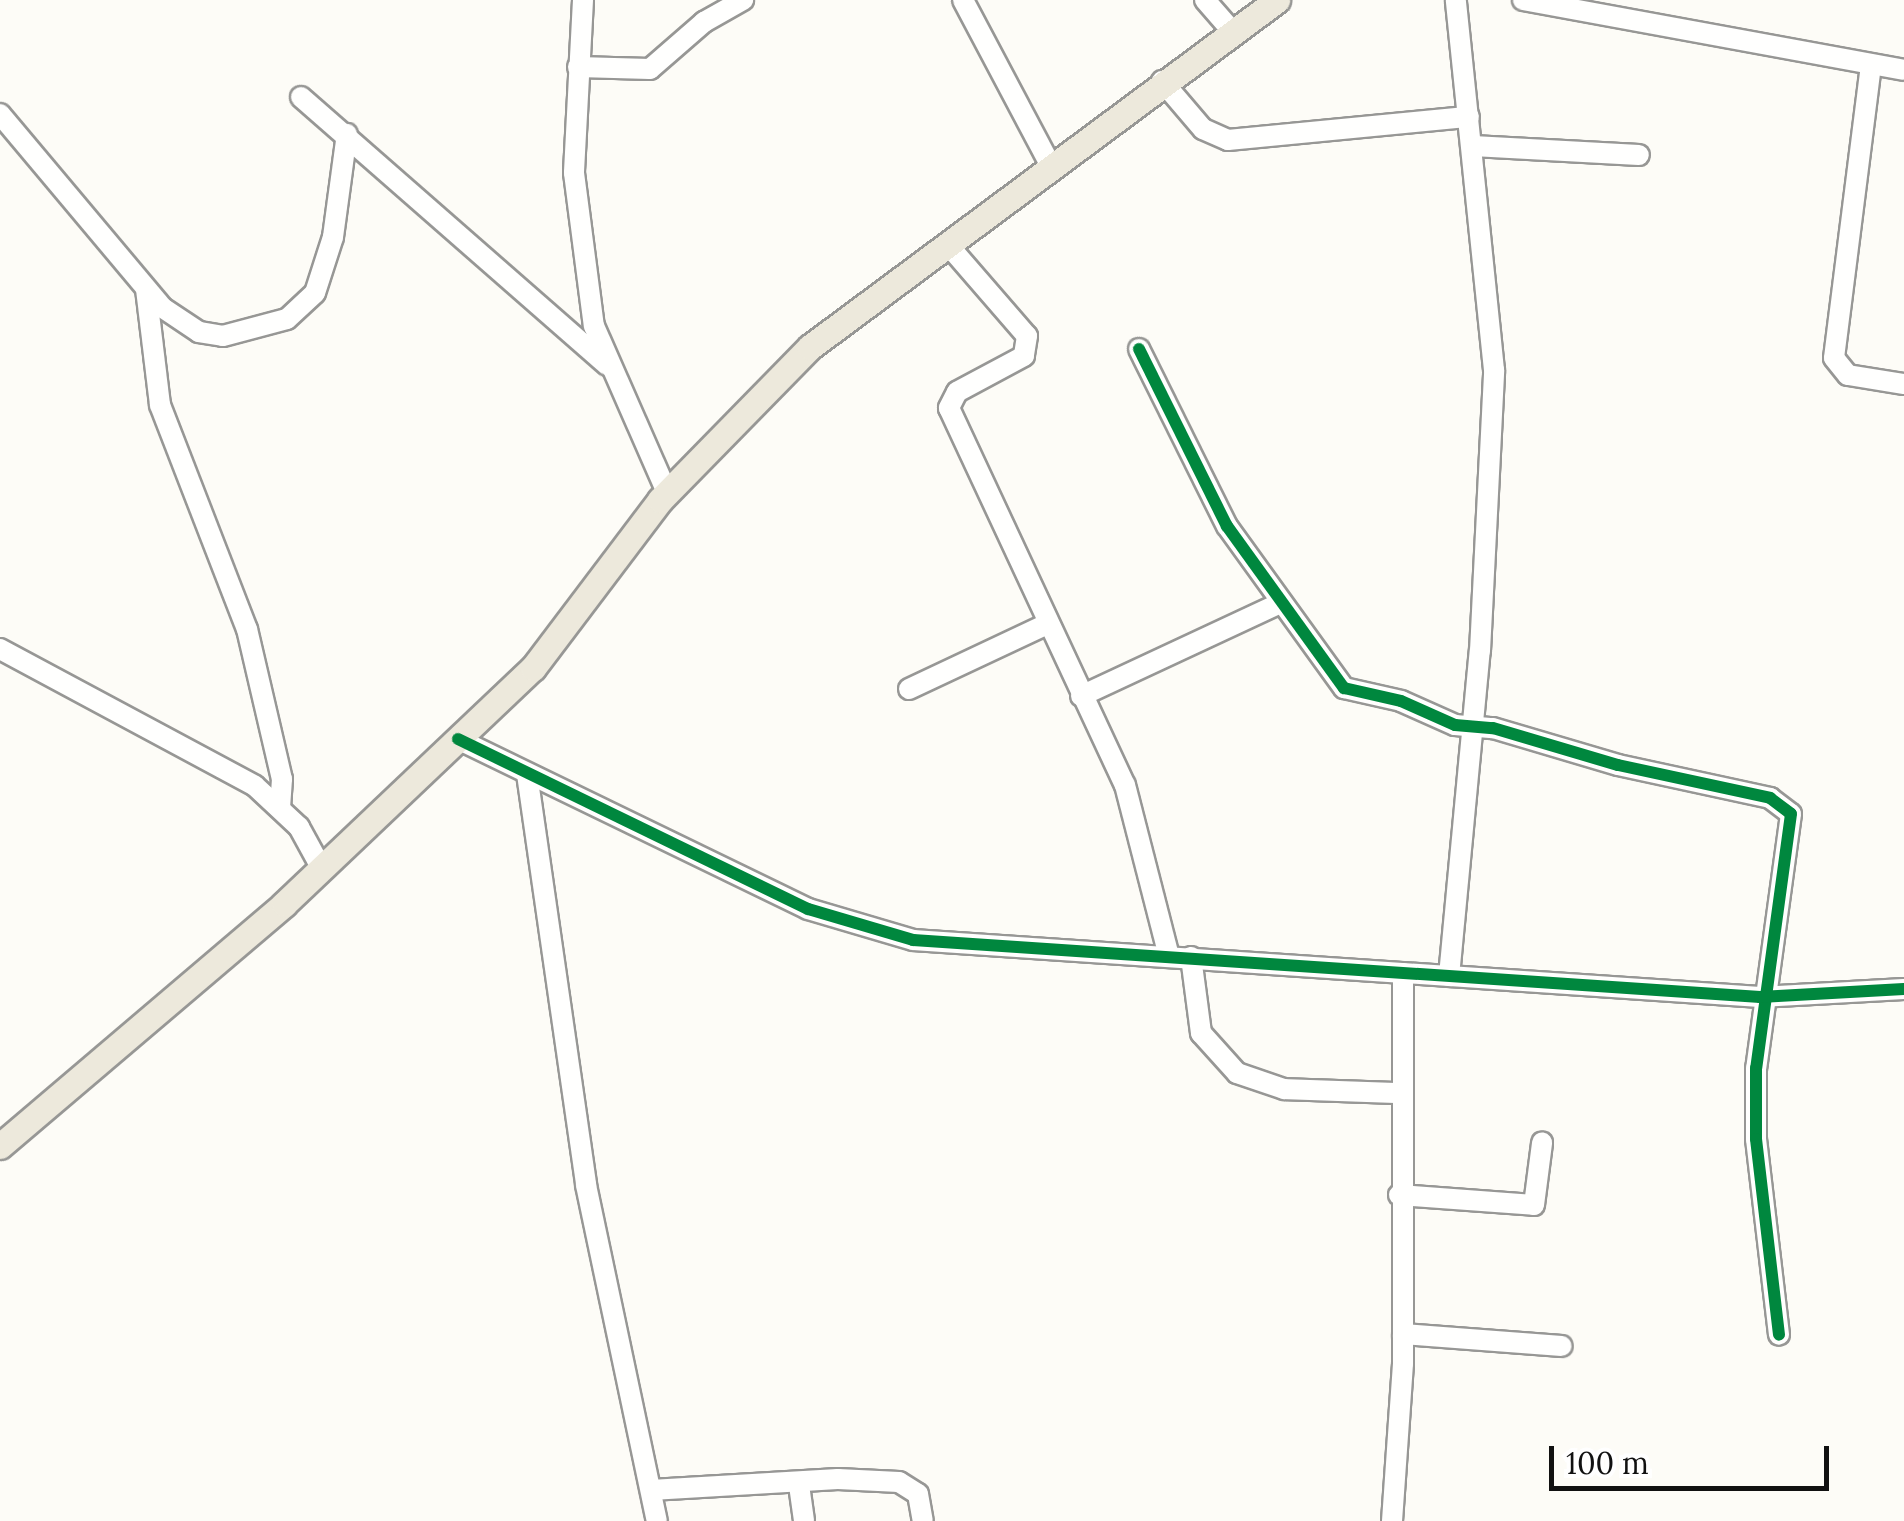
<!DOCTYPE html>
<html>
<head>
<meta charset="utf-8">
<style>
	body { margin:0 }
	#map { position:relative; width:1904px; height:1521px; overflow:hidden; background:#fdfcf7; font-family:Lora,serif }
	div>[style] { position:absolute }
	.roads { filter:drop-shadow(2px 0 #979795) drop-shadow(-2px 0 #979795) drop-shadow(0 2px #979795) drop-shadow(0 -2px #979795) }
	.minor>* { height:20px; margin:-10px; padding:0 10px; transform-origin:10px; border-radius:10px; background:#fffffe }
	.major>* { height:25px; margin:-12.5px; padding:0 12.5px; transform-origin:12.5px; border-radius:12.5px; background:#ede9dc }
	.cycleway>* { height:12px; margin:-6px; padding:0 6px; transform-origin:6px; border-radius:6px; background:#00873e }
	span { translate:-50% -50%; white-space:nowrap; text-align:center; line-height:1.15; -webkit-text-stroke:10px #fff; paint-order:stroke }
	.scale { position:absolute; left:1549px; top:1446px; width:280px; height:45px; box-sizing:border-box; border:5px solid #111; border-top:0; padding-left:12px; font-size:30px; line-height:35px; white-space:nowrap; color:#111; -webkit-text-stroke:8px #fff; paint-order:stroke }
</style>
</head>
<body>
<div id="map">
	<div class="roads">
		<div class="minor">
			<i style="left:583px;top:0;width:173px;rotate:93deg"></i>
			<i style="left:574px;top:173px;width:154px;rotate:82.6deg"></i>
			<i style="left:594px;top:326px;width:181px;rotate:66.3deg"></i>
			<i style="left:963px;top:0;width:192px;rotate:62.1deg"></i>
			<i style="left:1205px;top:0;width:41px;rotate:48.9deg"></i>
			<i style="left:1523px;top:0;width:387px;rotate:10.4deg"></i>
			<i style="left:1871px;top:65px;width:295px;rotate:97.2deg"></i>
			<i style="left:1834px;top:358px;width:22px;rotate:51deg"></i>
			<i style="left:1848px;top:375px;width:57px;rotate:9.1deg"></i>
			<i style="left:578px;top:67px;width:72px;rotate:1.6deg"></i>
			<i style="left:650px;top:69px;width:72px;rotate:-41deg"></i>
			<i style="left:704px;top:22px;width:45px;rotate:-29.4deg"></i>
			<i style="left:1162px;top:81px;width:63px;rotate:49.5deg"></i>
			<i style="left:1203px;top:129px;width:27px;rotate:24deg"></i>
			<i style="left:1228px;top:140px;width:242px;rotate:-5.5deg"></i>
			<i style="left:301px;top:97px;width:407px;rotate:41.2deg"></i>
			<i style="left:0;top:114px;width:253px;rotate:50deg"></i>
			<i style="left:163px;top:308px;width:43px;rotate:33.7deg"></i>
			<i style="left:199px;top:332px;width:24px;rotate:9deg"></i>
			<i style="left:223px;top:336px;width:66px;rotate:-14.9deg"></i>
			<i style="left:287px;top:319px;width:38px;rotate:-43deg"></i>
			<i style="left:315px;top:293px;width:59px;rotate:-72.2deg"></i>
			<i style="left:333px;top:237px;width:104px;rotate:-82.3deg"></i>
			<i style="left:1473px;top:146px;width:166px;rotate:3.1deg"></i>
			<i style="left:949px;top:246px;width:119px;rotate:49.1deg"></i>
			<i style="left:1027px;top:336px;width:20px;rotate:99deg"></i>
			<i style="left:1024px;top:356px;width:76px;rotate:151.8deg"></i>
			<i style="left:957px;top:392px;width:18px;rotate:117deg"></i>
			<i style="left:949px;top:408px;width:416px;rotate:65deg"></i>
			<i style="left:1125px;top:785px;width:177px;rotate:75.6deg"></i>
			<i style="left:146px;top:289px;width:117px;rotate:83.1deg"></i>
			<i style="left:160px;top:405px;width:240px;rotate:68.8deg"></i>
			<i style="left:247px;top:629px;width:154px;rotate:76.9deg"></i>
			<i style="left:282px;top:779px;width:27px;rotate:94deg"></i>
			<i style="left:1139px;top:349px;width:198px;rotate:63.6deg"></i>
			<i style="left:1227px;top:526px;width:200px;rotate:54.2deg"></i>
			<i style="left:1344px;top:688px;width:58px;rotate:12.8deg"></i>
			<i style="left:1401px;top:701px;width:59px;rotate:24deg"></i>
			<i style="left:1455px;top:725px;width:38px;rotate:5deg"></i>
			<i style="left:1493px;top:728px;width:130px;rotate:16.5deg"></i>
			<i style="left:1618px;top:765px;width:156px;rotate:12.2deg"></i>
			<i style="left:1770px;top:798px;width:26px;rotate:37deg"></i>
			<i style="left:1791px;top:814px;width:256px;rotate:97.8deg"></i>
			<i style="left:1756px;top:1068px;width:71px;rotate:90deg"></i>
			<i style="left:1756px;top:1139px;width:197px;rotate:83.3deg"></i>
			<i style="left:0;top:649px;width:289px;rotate:28.2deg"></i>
			<i style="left:255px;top:786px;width:60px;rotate:43deg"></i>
			<i style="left:299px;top:827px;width:48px;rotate:61.3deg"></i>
			<i style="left:909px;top:689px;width:153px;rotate:-25.2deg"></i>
			<i style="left:1081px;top:696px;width:220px;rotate:-25deg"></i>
			<i style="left:458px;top:739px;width:389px;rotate:25.9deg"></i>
			<i style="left:808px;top:909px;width:109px;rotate:16.4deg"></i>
			<i style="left:913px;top:940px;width:849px;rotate:3.85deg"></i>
			<i style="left:1760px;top:997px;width:144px;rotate:-3.2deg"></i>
			<i style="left:527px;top:774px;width:415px;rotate:81.8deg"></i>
			<i style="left:586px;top:1185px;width:343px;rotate:78.1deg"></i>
			<i style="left:1191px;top:957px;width:77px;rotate:82.5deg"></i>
			<i style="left:1201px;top:1033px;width:54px;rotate:48deg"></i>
			<i style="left:1237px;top:1073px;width:50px;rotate:18.8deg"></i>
			<i style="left:1284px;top:1089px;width:116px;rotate:2deg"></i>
			<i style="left:1449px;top:976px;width:326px;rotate:-84.6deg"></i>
			<i style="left:1480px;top:651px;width:281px;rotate:-87.1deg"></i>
			<i style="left:1494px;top:370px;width:372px;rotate:-95.9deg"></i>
			<i style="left:1399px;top:1195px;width:135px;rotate:4.2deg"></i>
			<i style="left:1534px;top:1205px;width:63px;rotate:-82.6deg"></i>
			<i style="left:1403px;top:1334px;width:159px;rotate:4.3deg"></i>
			<i style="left:799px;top:1485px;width:36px;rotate:82deg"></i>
			<i style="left:651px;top:1490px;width:187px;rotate:-3.4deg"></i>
			<i style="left:838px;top:1479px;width:61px;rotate:2.8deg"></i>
			<i style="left:899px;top:1482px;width:22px;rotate:32deg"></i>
			<i style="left:918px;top:1494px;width:27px;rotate:80deg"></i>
			<i style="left:1392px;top:1521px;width:158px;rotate:-86deg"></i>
			<i style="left:1403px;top:1363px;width:390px;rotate:-90deg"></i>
		</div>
		<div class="major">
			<i style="left:0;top:1146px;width:373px;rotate:-40.4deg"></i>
			<i style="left:284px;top:904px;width:343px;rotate:-43.5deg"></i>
			<i style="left:533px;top:668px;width:211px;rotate:-52.9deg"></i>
			<i style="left:660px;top:500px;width:214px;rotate:-45.6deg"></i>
			<i style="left:810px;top:347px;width:582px;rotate:-36.61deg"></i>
		</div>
	</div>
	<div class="cycleway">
		<i style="left:1139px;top:349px;width:198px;rotate:63.6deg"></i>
		<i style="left:1227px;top:526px;width:200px;rotate:54.2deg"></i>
		<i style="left:1344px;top:688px;width:58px;rotate:12.8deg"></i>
		<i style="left:1401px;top:701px;width:59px;rotate:24deg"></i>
		<i style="left:1455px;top:725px;width:38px;rotate:5deg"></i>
		<i style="left:1493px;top:728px;width:130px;rotate:16.5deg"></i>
		<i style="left:1618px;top:765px;width:156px;rotate:12.2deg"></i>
		<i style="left:1770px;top:798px;width:26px;rotate:37deg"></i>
		<i style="left:1791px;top:814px;width:256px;rotate:97.8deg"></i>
		<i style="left:1756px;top:1068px;width:71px;rotate:90deg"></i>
		<i style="left:1756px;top:1139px;width:197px;rotate:83.3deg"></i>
		<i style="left:458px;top:739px;width:389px;rotate:25.9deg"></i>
		<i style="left:808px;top:909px;width:109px;rotate:16.4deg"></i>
		<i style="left:913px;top:940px;width:849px;rotate:3.85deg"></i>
		<i style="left:1760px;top:997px;width:144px;rotate:-3.2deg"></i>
	</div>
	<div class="scale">100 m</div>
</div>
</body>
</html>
